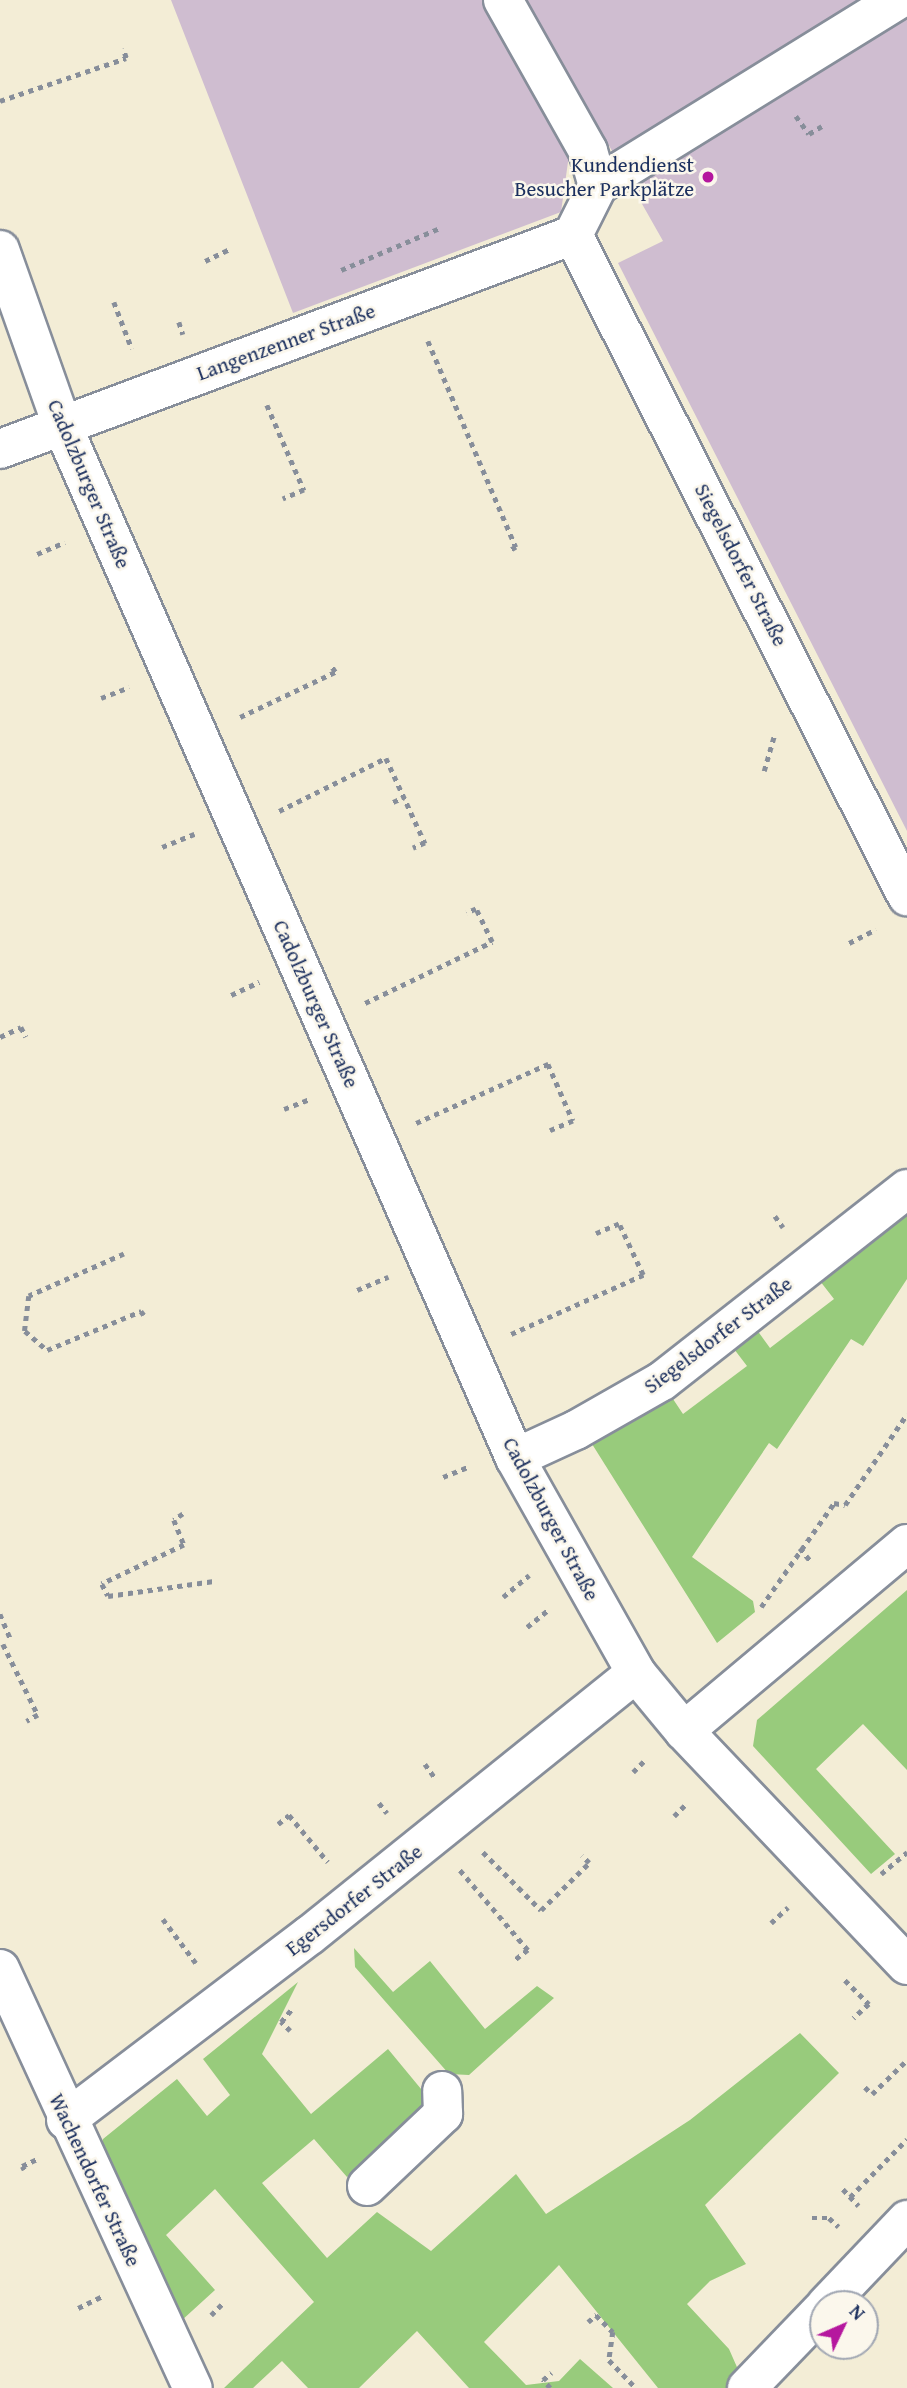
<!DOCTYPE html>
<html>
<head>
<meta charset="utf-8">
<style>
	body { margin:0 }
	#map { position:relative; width:907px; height:2388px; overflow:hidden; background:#f3edd6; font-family:"Gentium Book Plus",serif }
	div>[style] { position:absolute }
	.industrial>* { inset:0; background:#cfbdd0 }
	.green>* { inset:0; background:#98cb7c }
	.path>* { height:4.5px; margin-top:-2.25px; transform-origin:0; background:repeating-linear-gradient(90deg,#878e9a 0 5px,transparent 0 10px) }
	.roads { filter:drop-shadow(2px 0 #878e9a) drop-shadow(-2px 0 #878e9a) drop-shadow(0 2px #878e9a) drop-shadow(0 -2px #878e9a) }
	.minor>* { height:38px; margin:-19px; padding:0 19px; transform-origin:19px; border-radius:19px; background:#fff }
	.dots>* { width:19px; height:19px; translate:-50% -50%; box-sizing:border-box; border:4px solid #fbf7ec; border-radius:50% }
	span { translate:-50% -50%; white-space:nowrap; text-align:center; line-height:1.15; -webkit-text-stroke:5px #fbf7ec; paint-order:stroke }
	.poi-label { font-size:21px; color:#1b2f5e }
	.right { translate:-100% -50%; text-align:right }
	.street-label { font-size:21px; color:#1b2f5e }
	.north { position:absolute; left:809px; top:2290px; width:70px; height:70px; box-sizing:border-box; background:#fbf7ec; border:2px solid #a1a7b3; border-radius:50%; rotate:46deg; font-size:19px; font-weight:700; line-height:28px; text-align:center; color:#1b2f5e }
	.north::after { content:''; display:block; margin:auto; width:24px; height:32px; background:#b5179e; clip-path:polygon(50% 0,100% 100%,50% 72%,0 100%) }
</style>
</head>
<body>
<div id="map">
	<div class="industrial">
		<i style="clip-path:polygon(171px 0,907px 0,907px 831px,618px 263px,663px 241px,607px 142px,568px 162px,561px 212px,293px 313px)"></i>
	</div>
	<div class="green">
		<i style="clip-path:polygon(907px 1212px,907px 1279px,863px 1346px,851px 1339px,777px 1449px,769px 1443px,692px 1557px,753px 1601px,755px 1612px,717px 1643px,592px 1444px,671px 1396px,683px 1414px,747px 1366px,734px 1349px,757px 1330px,770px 1348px,834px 1299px,820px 1281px)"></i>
		<i style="clip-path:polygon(907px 1590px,907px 1770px,863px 1724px,816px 1769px,895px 1854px,871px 1874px,753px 1746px,757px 1720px)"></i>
		<i style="clip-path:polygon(354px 1948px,393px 1992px,430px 1961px,485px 2029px,537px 1986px,554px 1998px,469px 2075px,449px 2074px,355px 1967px)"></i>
		<i style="clip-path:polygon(298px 1982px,262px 2054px,311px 2114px,388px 2049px,426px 2095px,423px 2113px,347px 2177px,314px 2139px,262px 2183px,327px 2258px,377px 2212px,431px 2251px,516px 2174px,546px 2214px,690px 2120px,800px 2033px,839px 2073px,705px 2205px,746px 2264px,710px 2281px,687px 2304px,729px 2349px,740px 2374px,726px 2388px,658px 2388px,559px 2265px,484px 2342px,526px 2385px,559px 2381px,580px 2359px,613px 2388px,469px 2388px,417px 2331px,359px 2388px,308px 2388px,282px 2361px,253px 2388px,224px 2388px,314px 2302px,215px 2189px,166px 2235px,215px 2290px,181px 2321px,100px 2150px,103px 2139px,177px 2079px,207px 2116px,230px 2095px,203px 2059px)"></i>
	</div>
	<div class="path">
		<i style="left:0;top:101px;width:133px;rotate:-18.8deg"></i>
		<i style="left:126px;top:58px;width:10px;rotate:-107deg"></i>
		<i style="left:796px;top:116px;width:22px;rotate:54deg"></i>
		<i style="left:809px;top:134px;width:15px;rotate:-32deg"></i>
		<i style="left:205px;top:261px;width:28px;rotate:-26deg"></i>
		<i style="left:341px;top:270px;width:108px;rotate:-23deg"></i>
		<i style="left:114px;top:302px;width:50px;rotate:69deg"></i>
		<i style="left:179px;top:322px;width:13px;rotate:72deg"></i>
		<i style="left:428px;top:341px;width:224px;rotate:66.9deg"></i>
		<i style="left:516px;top:547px;width:6px;rotate:149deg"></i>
		<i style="left:267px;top:405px;width:93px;rotate:66.5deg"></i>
		<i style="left:304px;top:490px;width:23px;rotate:157deg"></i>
		<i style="left:37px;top:554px;width:30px;rotate:-23deg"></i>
		<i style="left:101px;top:698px;width:30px;rotate:-21deg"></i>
		<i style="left:240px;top:717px;width:105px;rotate:-25.3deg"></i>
		<i style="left:335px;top:672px;width:9px;rotate:-122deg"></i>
		<i style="left:764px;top:771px;width:37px;rotate:-74deg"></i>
		<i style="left:393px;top:802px;width:12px;rotate:-24deg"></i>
		<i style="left:279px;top:811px;width:119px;rotate:-26.4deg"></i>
		<i style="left:386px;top:758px;width:94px;rotate:65.4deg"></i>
		<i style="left:425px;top:843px;width:13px;rotate:157deg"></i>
		<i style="left:162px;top:847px;width:35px;rotate:-22deg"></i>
		<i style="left:849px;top:943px;width:30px;rotate:-27deg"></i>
		<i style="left:231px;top:995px;width:31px;rotate:-25deg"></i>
		<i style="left:365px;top:1003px;width:141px;rotate:-25.7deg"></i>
		<i style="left:492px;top:942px;width:37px;rotate:-116deg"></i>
		<i style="left:476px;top:909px;width:10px;rotate:156deg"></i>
		<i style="left:0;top:1037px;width:23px;rotate:-25deg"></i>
		<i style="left:21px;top:1027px;width:11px;rotate:63deg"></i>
		<i style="left:284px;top:1109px;width:28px;rotate:-21deg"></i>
		<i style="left:416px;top:1123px;width:145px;rotate:-24.1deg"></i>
		<i style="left:548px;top:1064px;width:62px;rotate:66.3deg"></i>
		<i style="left:573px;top:1121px;width:25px;rotate:157deg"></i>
		<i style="left:775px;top:1216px;width:14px;rotate:54deg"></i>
		<i style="left:124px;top:1254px;width:104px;rotate:156.1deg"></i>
		<i style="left:29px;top:1296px;width:35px;rotate:97deg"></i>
		<i style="left:25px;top:1331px;width:29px;rotate:41deg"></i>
		<i style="left:47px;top:1350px;width:102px;rotate:-22.5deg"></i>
		<i style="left:141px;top:1311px;width:5px;rotate:53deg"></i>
		<i style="left:357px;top:1290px;width:34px;rotate:-23deg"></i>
		<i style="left:511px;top:1334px;width:145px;rotate:-24.1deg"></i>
		<i style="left:643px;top:1275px;width:56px;rotate:-115.2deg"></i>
		<i style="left:619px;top:1224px;width:25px;rotate:157deg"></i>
		<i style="left:443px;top:1477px;width:27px;rotate:-22deg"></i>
		<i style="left:183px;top:1514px;width:11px;rotate:146deg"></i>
		<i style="left:174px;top:1520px;width:27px;rotate:68deg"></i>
		<i style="left:184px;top:1545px;width:91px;rotate:154.6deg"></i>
		<i style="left:102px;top:1584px;width:13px;rotate:63deg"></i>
		<i style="left:108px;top:1596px;width:107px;rotate:-8.1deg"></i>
		<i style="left:800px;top:1548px;width:19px;rotate:51deg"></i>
		<i style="left:503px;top:1597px;width:34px;rotate:-40deg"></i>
		<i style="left:761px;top:1607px;width:127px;rotate:-54.9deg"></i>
		<i style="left:834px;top:1503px;width:11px;rotate:10deg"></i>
		<i style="left:845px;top:1505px;width:110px;rotate:-55.7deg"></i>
		<i style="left:0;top:1614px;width:28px;rotate:67deg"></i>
		<i style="left:527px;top:1627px;width:27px;rotate:-39deg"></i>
		<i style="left:3px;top:1644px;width:79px;rotate:63.8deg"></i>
		<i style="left:38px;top:1715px;width:13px;rotate:151deg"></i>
		<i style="left:425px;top:1764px;width:17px;rotate:54deg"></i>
		<i style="left:633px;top:1772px;width:20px;rotate:-45deg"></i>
		<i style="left:379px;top:1803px;width:13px;rotate:51deg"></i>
		<i style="left:674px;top:1816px;width:20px;rotate:-45deg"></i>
		<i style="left:278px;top:1824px;width:14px;rotate:-39deg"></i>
		<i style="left:289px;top:1815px;width:61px;rotate:50.3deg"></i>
		<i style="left:483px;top:1852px;width:82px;rotate:45deg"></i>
		<i style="left:541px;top:1910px;width:67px;rotate:-44.4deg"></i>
		<i style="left:589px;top:1863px;width:10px;rotate:-135deg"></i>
		<i style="left:460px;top:1870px;width:105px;rotate:49.6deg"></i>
		<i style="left:528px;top:1950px;width:16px;rotate:142deg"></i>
		<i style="left:881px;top:1874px;width:34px;rotate:-40deg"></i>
		<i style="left:163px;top:1919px;width:55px;rotate:53.1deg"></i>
		<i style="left:771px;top:1923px;width:23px;rotate:-43deg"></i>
		<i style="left:845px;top:1980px;width:34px;rotate:45deg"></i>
		<i style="left:869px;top:2004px;width:21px;rotate:137deg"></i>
		<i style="left:290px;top:2031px;width:13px;rotate:-135deg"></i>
		<i style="left:281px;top:2022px;width:16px;rotate:-50deg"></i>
		<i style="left:865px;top:2087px;width:10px;rotate:45deg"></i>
		<i style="left:872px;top:2094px;width:49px;rotate:-44.2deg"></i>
		<i style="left:24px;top:2170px;width:4px;rotate:-117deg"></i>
		<i style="left:22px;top:2166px;width:19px;rotate:-25deg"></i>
		<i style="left:843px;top:2189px;width:23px;rotate:47deg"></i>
		<i style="left:850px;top:2197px;width:81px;rotate:-45.5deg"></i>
		<i style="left:812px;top:2218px;width:17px"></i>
		<i style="left:829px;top:2218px;width:13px;rotate:42deg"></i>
		<i style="left:78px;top:2308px;width:28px;rotate:-26deg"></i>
		<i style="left:211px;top:2315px;width:20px;rotate:-45deg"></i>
		<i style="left:588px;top:2322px;width:11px;rotate:-41deg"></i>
		<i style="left:596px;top:2315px;width:24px;rotate:45deg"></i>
		<i style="left:613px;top:2332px;width:28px;rotate:98deg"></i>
		<i style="left:609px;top:2360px;width:39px;rotate:46deg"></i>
		<i style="left:550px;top:2388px;width:11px;rotate:-131deg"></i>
		<i style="left:543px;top:2380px;width:11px;rotate:-41deg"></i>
	</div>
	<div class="roads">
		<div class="minor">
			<i style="left:503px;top:0;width:173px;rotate:60.6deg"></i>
			<i style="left:588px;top:151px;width:35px;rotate:74deg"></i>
			<i style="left:598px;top:185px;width:56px;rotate:116.6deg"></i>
			<i style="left:598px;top:185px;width:352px;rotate:-31.7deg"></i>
			<i style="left:573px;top:235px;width:741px;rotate:63.19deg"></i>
			<i style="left:0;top:250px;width:186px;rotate:70.5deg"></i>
			<i style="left:62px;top:425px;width:1128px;rotate:66.32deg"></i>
			<i style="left:515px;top:1458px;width:247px;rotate:60.6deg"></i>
			<i style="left:636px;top:1673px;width:75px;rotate:50.4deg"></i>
			<i style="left:684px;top:1731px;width:323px;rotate:46.4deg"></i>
			<i style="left:0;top:449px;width:612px;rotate:-20.48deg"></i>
			<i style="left:515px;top:1458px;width:67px;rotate:-24.7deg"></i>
			<i style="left:576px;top:1430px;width:99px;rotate:-29.7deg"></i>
			<i style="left:662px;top:1381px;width:311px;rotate:-38.1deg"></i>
			<i style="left:684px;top:1731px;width:291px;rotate:-40deg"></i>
			<i style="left:0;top:1969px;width:461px;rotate:65.3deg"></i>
			<i style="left:66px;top:2120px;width:306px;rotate:-37.2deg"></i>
			<i style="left:310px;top:1935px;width:418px;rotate:-38.8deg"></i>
			<i style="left:367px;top:2186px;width:105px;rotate:-43.5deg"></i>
			<i style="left:443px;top:2114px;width:23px;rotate:-92deg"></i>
			<i style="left:827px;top:2304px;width:116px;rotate:-46.4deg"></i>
			<i style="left:747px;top:2388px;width:110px;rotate:-46.1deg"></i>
		</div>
	</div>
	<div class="dots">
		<i style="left:708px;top:177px;background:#b5179e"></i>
	</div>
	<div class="poi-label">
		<span class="right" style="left:694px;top:177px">Kundendienst<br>Besucher Parkplätze</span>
	</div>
	<div class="street-label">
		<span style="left:286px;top:342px;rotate:-20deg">Langenzenner Straße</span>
		<span style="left:89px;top:484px;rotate:67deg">Cadolzburger Straße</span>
		<span style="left:741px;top:565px;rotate:63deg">Siegelsdorfer Straße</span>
		<span style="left:316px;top:1004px;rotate:66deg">Cadolzburger Straße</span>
		<span style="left:718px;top:1335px;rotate:-37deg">Siegelsdorfer Straße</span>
		<span style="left:551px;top:1519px;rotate:62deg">Cadolzburger Straße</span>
		<span style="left:354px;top:1900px;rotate:-38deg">Egersdorfer Straße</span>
		<span style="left:95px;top:2180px;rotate:65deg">Wachendorfer Straße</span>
	</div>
	<div class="north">N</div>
</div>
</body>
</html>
